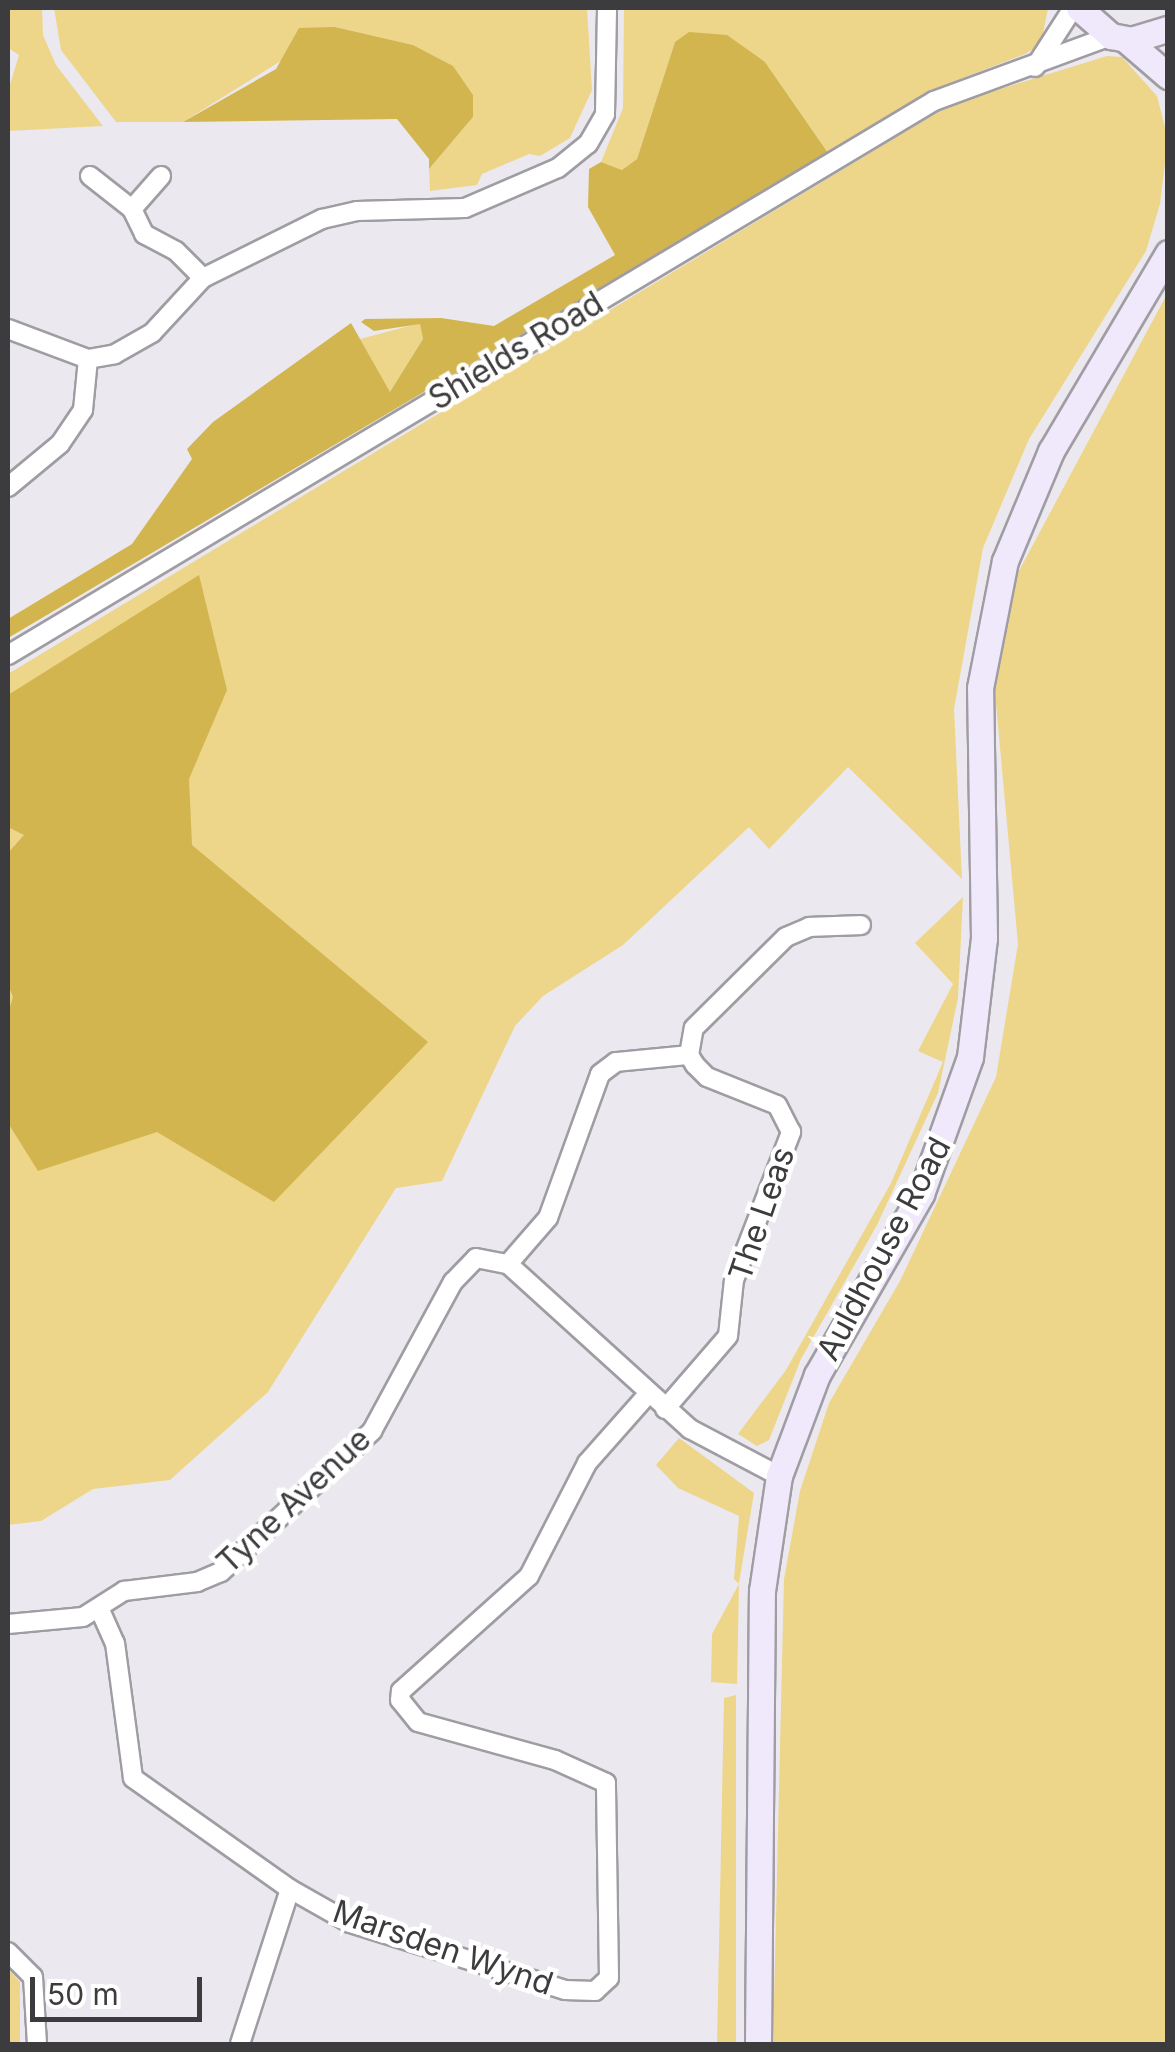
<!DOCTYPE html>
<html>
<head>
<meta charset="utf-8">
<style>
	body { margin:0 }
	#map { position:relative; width:1175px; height:2052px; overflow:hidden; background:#ebe9ef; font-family:Inter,sans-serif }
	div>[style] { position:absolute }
	.green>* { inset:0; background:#edd689 }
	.forest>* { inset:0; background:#d2b54f }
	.roads { filter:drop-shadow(2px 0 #9f9da3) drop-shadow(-2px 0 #9f9da3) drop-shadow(0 2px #9f9da3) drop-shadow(0 -2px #9f9da3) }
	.street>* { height:18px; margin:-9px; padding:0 9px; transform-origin:9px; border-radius:9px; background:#fff }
	.secondary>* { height:25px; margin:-12.5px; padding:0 12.5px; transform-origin:12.5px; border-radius:12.5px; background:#f0e9fb }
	span { translate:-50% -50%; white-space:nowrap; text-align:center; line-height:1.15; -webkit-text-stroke:9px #fff; paint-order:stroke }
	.street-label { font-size:32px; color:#3c3b3e }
	.frame { position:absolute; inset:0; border:10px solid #3c3b3e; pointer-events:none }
	.scale { position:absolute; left:30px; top:1977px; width:172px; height:45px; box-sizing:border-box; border:5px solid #3c3b3e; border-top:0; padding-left:12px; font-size:30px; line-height:35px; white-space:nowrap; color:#3c3b3e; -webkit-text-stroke:8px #fff; paint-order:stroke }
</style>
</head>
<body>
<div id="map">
	<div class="green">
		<i style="clip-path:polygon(8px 8px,42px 8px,43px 35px,56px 65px,103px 126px,8px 131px,8px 91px,19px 55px,8px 48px)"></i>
		<i style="clip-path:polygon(54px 8px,587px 8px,592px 90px,570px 138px,540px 156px,529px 154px,482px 174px,477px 185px,430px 191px,429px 169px,473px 117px,452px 66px,413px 45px,335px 27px,183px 122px,116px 122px,61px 50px)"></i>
		<i style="clip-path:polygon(624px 8px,1048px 8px,1041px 44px,1025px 54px,945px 85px,828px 153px,765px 62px,675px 42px,637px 159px,622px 170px,601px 162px,623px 108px)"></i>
		<i style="clip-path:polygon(1107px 56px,1122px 57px,1157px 96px,1168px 139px,1160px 204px,1146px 251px,1029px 439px,983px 548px,954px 709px,962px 879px,848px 767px,769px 849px,749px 827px,623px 945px,543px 996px,515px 1026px,442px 1181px,396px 1188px,268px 1392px,170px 1480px,93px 1489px,41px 1521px,8px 1525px,8px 674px,951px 104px)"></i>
		<i style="clip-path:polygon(1167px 294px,1167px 2044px,773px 2044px,784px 1579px,800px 1491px,829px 1403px,900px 1281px,996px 1077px,1018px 944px,989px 627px)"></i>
		<i style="clip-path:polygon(420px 323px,423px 339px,390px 393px,360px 339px)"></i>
		<i style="clip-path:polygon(963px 897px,958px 998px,938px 1093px,877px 1225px,801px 1359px,769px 1440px,757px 1446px,738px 1434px,786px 1370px,891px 1183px,943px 1062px,918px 1051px,953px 984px,915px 943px)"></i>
		<i style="clip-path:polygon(679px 1438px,754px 1493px,739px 1583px,737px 1684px,711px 1682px,712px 1634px,739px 1584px,734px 1579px,739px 1516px,678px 1488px,656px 1465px)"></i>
		<i style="clip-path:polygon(736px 1695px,736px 2044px,717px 2044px,724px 1698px)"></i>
		<i style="clip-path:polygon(8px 1969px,20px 1982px,20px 2044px,8px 2044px)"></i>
	</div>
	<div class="forest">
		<i style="clip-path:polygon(335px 27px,413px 45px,453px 66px,473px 95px,473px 117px,429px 169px,429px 159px,397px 119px,183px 122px,276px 69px,299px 28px)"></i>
		<i style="clip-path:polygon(689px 32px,727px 35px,765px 62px,828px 153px,8px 638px,8px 619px,132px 544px,192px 459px,187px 449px,213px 422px,351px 323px,390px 392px,423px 339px,420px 324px,374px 331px,361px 322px,365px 319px,441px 318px,494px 326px,615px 255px,588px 207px,589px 169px,601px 162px,622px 170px,637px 159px,675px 42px)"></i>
		<i style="clip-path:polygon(199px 575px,227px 690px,189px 779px,192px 845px,428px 1042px,274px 1202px,157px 1132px,38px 1171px,8px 1123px,8px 1013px,13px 997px,8px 985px,8px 853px,24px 835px,8px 827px,8px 695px)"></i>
	</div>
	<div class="roads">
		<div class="street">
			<i style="left:1035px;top:67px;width:70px;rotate:-57.2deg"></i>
			<i style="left:90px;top:176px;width:53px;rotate:38.2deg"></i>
			<i style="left:132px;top:209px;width:28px;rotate:64deg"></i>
			<i style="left:144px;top:234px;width:36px;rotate:28deg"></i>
			<i style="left:176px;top:251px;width:38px;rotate:45deg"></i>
			<i style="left:132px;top:209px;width:44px;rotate:-48.7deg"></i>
			<i style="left:8px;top:329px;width:85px;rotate:20.6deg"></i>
			<i style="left:88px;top:359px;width:27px;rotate:-10deg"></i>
			<i style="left:115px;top:354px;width:43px;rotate:-29.6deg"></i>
			<i style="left:152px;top:333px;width:75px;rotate:-47.2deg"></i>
			<i style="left:203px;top:278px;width:133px;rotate:-26.4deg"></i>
			<i style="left:322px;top:219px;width:36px;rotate:-13deg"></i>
			<i style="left:357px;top:211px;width:108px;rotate:-1.6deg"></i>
			<i style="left:465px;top:208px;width:101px;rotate:-23.3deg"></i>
			<i style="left:558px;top:168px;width:38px;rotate:-39deg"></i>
			<i style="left:588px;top:144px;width:34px;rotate:-60deg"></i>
			<i style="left:605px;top:114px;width:106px;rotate:-88.9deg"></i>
			<i style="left:8px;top:487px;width:67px;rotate:-39.6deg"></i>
			<i style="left:60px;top:444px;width:41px;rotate:-55.9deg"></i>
			<i style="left:83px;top:410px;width:51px;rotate:-84.4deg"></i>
			<i style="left:8px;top:655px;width:1079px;rotate:-30.89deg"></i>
			<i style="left:934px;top:101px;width:189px;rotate:-20.2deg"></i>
			<i style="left:508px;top:1264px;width:61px;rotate:-49deg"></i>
			<i style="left:548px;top:1218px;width:153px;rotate:-70.1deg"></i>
			<i style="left:600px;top:1074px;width:20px;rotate:-37deg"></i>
			<i style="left:616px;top:1062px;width:73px;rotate:-5.5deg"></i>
			<i style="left:665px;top:1409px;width:96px;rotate:-49.2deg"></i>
			<i style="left:728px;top:1336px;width:56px;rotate:-83.9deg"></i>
			<i style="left:734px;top:1280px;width:159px;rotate:-68.9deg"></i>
			<i style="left:791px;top:1132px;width:30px;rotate:-117deg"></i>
			<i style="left:777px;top:1105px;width:75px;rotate:-158.2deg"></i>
			<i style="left:707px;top:1077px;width:17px;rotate:-135deg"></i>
			<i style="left:695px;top:1065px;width:12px;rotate:-121deg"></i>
			<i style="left:689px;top:1055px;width:27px;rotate:-80deg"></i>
			<i style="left:694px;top:1028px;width:129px;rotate:-44.7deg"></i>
			<i style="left:786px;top:937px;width:25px;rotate:-23deg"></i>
			<i style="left:809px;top:927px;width:52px;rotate:-2.2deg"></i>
			<i style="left:100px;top:1610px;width:36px;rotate:66deg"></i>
			<i style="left:115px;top:1643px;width:136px;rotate:82.4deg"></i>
			<i style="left:133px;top:1778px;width:192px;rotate:35.3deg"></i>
			<i style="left:290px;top:1889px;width:163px;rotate:107.9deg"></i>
			<i style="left:8px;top:1624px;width:75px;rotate:-5.3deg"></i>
			<i style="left:83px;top:1617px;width:49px;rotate:-32.4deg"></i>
			<i style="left:124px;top:1591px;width:74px;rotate:-7deg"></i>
			<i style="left:197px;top:1582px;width:26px;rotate:-23deg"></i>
			<i style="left:221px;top:1572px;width:207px;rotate:-43deg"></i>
			<i style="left:372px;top:1431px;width:170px;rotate:-61.5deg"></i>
			<i style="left:453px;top:1282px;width:33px;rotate:-46deg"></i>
			<i style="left:476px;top:1258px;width:33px;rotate:11deg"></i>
			<i style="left:508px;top:1264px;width:246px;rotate:42.2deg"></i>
			<i style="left:690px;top:1429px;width:101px;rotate:27.8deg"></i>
			<i style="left:290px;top:1889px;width:69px;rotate:29.5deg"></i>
			<i style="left:350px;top:1923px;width:225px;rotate:17.3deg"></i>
			<i style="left:565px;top:1990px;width:30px;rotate:2deg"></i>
			<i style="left:595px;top:1991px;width:19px;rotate:-43deg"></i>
			<i style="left:609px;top:1978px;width:195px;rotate:-90.9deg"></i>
			<i style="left:606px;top:1783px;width:56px;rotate:-155.7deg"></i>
			<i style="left:555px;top:1760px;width:142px;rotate:-164.5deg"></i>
			<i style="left:418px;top:1722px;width:28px;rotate:-129deg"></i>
			<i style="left:400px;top:1700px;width:9px;rotate:-84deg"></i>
			<i style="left:401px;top:1691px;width:172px;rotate:-41.9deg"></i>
			<i style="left:529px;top:1576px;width:127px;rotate:-62.8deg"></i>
			<i style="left:587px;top:1463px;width:92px;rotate:-48.5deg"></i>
			<i style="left:8px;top:1952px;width:35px;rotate:45deg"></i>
			<i style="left:33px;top:1977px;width:67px;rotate:86.6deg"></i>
		</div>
		<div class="secondary">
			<i style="left:1079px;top:8px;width:43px;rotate:41.2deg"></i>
			<i style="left:1111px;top:36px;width:20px;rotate:11deg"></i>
			<i style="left:1131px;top:40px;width:39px;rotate:-17deg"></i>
			<i style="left:1125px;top:39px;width:57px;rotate:40.7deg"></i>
			<i style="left:758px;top:2044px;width:453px;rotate:-89.5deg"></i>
			<i style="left:762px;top:1591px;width:116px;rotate:-81.6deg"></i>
			<i style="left:779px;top:1476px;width:108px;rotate:-69.4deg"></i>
			<i style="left:817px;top:1375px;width:209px;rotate:-60.1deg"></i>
			<i style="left:921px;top:1194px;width:145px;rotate:-70.3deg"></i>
			<i style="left:970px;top:1057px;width:120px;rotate:-83.3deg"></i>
			<i style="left:984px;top:938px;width:250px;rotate:-90.9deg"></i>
			<i style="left:980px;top:688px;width:129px;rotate:-78.9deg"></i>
			<i style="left:1005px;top:561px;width:119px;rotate:-67.3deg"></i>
			<i style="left:1051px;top:451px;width:230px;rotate:-59.4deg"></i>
		</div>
	</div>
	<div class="street-label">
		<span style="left:516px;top:351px;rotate:-31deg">Shields Road</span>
		<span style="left:762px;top:1214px;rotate:-71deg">The Leas</span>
		<span style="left:884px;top:1249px;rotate:-62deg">Auldhouse Road</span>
		<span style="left:294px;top:1501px;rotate:-43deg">Tyne Avenue</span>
		<span style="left:443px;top:1948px;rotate:19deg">Marsden Wynd</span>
	</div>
	<div class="frame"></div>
	<div class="scale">50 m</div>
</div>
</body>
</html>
